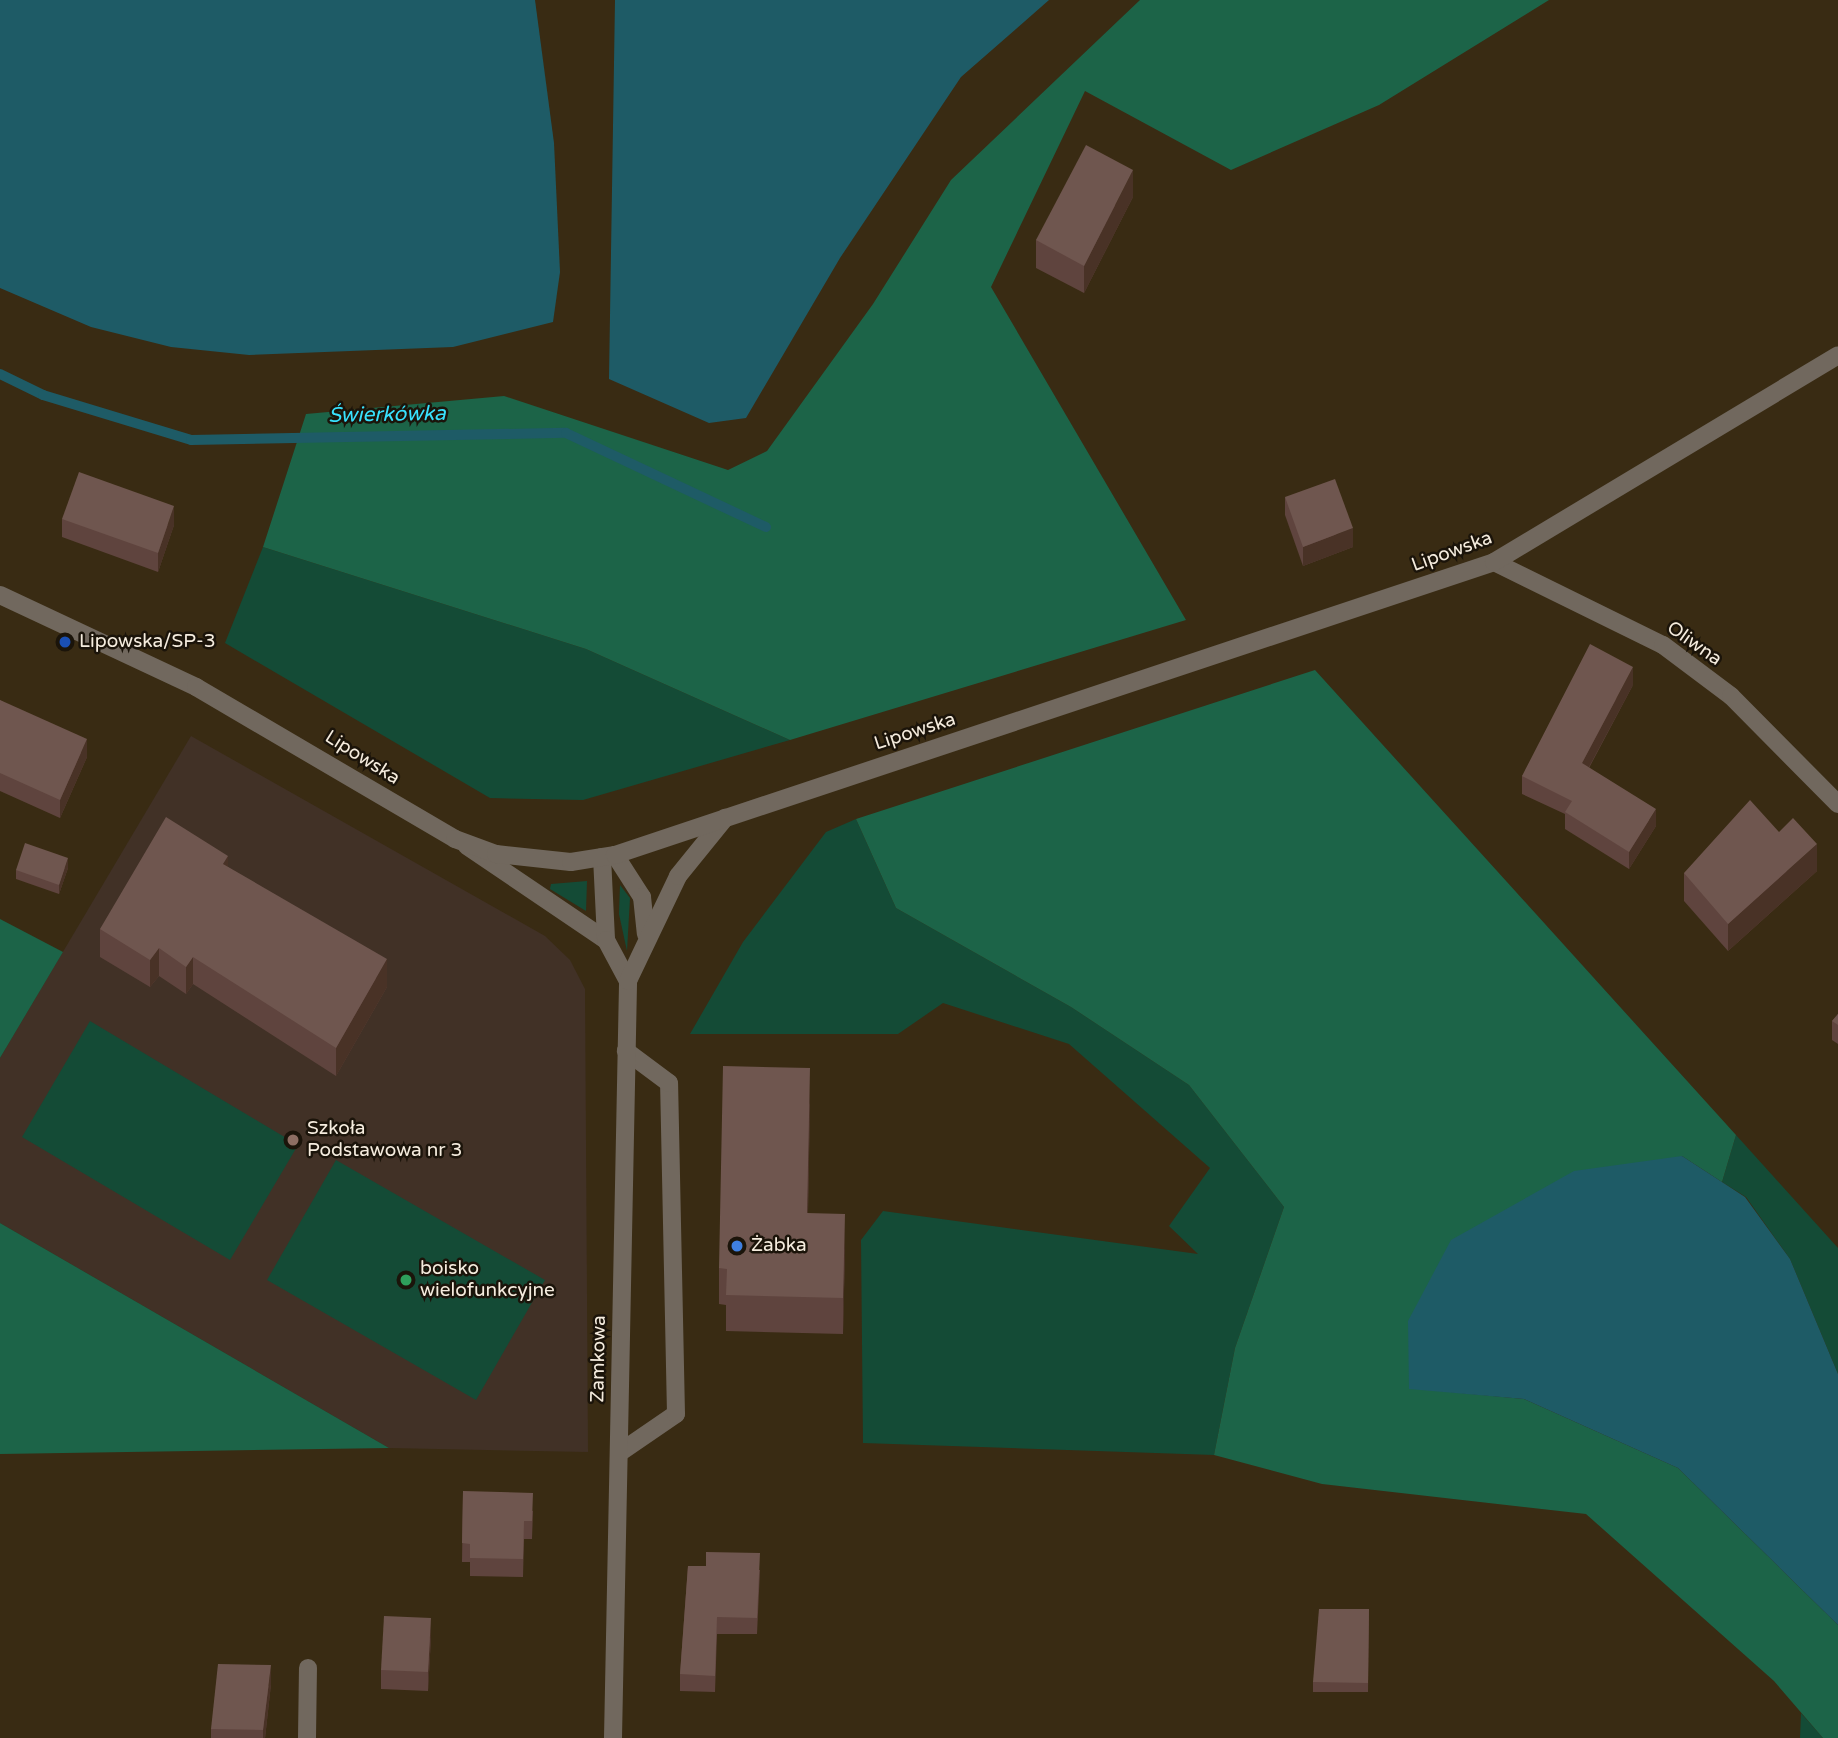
<!DOCTYPE html>
<html>
<head>
<meta charset="utf-8">
<style>
	body { margin:0 }
	#map { position:relative; width:1838px; height:1738px; overflow:hidden; background:#392b13; font-family:"Varela Round",sans-serif }
	div>[style] { position:absolute }
	.education>* { inset:0; background:#413126 }
	.green>* { inset:0; background:#144b36 }
	.forest>* { inset:0; background:#1c6448 }
	.water>* { inset:0; background:#1e5b66 }
	.stream>* { height:10px; margin:-5px; padding:0 5px; transform-origin:5px; border-radius:5px; background:#1e5b66 }
	.service>* { height:18px; margin:-9px; padding:0 9px; transform-origin:9px; border-radius:9px; background:#71685e }
	.minor>* { height:18px; margin:-9px; padding:0 9px; transform-origin:9px; border-radius:9px; background:#71685e }
	.tertiary>* { height:18px; margin:-9px; padding:0 9px; transform-origin:9px; border-radius:9px; background:#71685e }
	.wall>* { inset:0; background:#5f443e }
	.shaded-wall>* { inset:0; background:#493226 }
	.building>* { inset:0; background:#6f564f }
	.dots>* { width:19px; height:19px; translate:-50% -50%; box-sizing:border-box; border:4px solid #1b140a; border-radius:50% }
	span { translate:-50% -50%; white-space:nowrap; text-align:center; line-height:1.15; -webkit-text-stroke:5px #1b140a; paint-order:stroke }
	.street-label { font-size:19px; color:#f5ecde }
	.poi-label { font-size:19px; color:#f5ecde }
	.left { translate:0 -50%; text-align:left }
	.water-label { font-size:21px; color:#38e1fd; font-style:italic }
</style>
</head>
<body>
<div id="map">
	<div class="education">
		<i style="clip-path:polygon(191px 736px,545px 936px,570px 960px,585px 989px,588px 1452px,389px 1448px,0 1223px,0 1058px)"></i>
	</div>
	<div class="green">
		<i style="clip-path:polygon(263px 547px,586px 649px,790px 740px,583px 800px,490px 798px,225px 643px)"></i>
		<i style="clip-path:polygon(856px 819px,896px 908px,1071px 1007px,1189px 1085px,1284px 1207px,1235px 1348px,1214px 1455px,863px 1443px,861px 1240px,883px 1211px,1198px 1254px,1169px 1226px,1210px 1168px,1069px 1044px,943px 1003px,898px 1034px,690px 1034px,743px 942px,826px 832px)"></i>
		<i style="clip-path:polygon(587px 881px,586px 911px,550px 889px,551px 884px)"></i>
		<i style="clip-path:polygon(620px 885px,630px 898px,627px 951px,619px 914px)"></i>
		<i style="clip-path:polygon(90px 1021px,298px 1145px,230px 1260px,22px 1137px)"></i>
		<i style="clip-path:polygon(1736px 1135px,1838px 1248px,1838px 1374px,1790px 1259px,1746px 1197px,1722px 1182px)"></i>
		<i style="clip-path:polygon(336px 1160px,545px 1280px,476px 1400px,267px 1280px)"></i>
		<i style="clip-path:polygon(1801px 1713px,1823px 1738px,1800px 1738px)"></i>
	</div>
	<div class="forest">
		<i style="clip-path:polygon(1140px 0,1549px 0,1379px 105px,1231px 170px,1085px 91px,991px 287px,1186px 620px,790px 740px,586px 649px,263px 547px,306px 414px,504px 396px,728px 470px,767px 451px,873px 304px,951px 180px)"></i>
		<i style="clip-path:polygon(1315px 670px,1736px 1135px,1722px 1182px,1682px 1156px,1409px 1388px,1524px 1399px,1678px 1468px,1838px 1625px,1838px 1738px,1823px 1738px,1774px 1681px,1586px 1514px,1322px 1484px,1214px 1455px,1235px 1348px,1284px 1207px,1189px 1085px,1071px 1007px,896px 908px,856px 819px)"></i>
		<i style="clip-path:polygon(0 919px,63px 952px,0 1058px)"></i>
		<i style="clip-path:polygon(0 1223px,389px 1448px,0 1454px)"></i>
	</div>
	<div class="water">
		<i style="clip-path:polygon(0 0,535px 0,554px 143px,560px 272px,553px 322px,453px 347px,249px 355px,171px 347px,91px 327px,0 288px)"></i>
		<i style="clip-path:polygon(615px 0,1049px 0,961px 77px,840px 258px,746px 418px,709px 423px,609px 379px)"></i>
		<i style="clip-path:polygon(1682px 1156px,1745px 1197px,1790px 1259px,1838px 1374px,1838px 1625px,1678px 1468px,1524px 1399px,1409px 1389px,1408px 1321px,1451px 1240px,1574px 1171px)"></i>
	</div>
	<div class="stream">
		<i style="left:0;top:374px;width:48px;rotate:26deg"></i>
		<i style="left:43px;top:395px;width:155px;rotate:16.9deg"></i>
		<i style="left:191px;top:440px;width:375px;rotate:-1.1deg"></i>
		<i style="left:566px;top:433px;width:221px;rotate:25.2deg"></i>
	</div>
	<div class="service">
		<i style="left:619px;top:1453px;width:69px;rotate:-34.4deg"></i>
		<i style="left:676px;top:1414px;width:331px;rotate:-91.2deg"></i>
		<i style="left:669px;top:1083px;width:54px;rotate:-143.3deg"></i>
		<i style="left:307px;top:1738px;width:70px;rotate:-89.2deg"></i>
	</div>
	<div class="minor">
		<i style="left:1494px;top:562px;width:188px;rotate:26.2deg"></i>
		<i style="left:1663px;top:645px;width:85px;rotate:36.9deg"></i>
		<i style="left:1731px;top:696px;width:152px;rotate:45.3deg"></i>
		<i style="left:467px;top:846px;width:168px;rotate:34.1deg"></i>
		<i style="left:615px;top:855px;width:50px;rotate:57.3deg"></i>
		<i style="left:642px;top:897px;width:37px;rotate:84deg"></i>
		<i style="left:602px;top:857px;width:83px;rotate:87.2deg"></i>
		<i style="left:606px;top:940px;width:47px;rotate:61.8deg"></i>
		<i style="left:613px;top:1738px;width:757px;rotate:-88.86deg"></i>
		<i style="left:628px;top:981px;width:116px;rotate:-64.5deg"></i>
		<i style="left:678px;top:876px;width:75px;rotate:-51deg"></i>
	</div>
	<div class="tertiary">
		<i style="left:0;top:595px;width:217px;rotate:25.1deg"></i>
		<i style="left:196px;top:687px;width:300px;rotate:30.4deg"></i>
		<i style="left:455px;top:839px;width:44px;rotate:20.1deg"></i>
		<i style="left:496px;top:854px;width:75px;rotate:6.1deg"></i>
		<i style="left:571px;top:862px;width:45px;rotate:-9deg"></i>
		<i style="left:615px;top:855px;width:927px;rotate:-18.43deg"></i>
		<i style="left:1494px;top:562px;width:401px;rotate:-31deg"></i>
	</div>
	<div class="wall">
		<i style="clip-path:polygon(1133px 197px,1084px 293px,1036px 268px,1036px 240px)"></i>
		<i style="clip-path:polygon(1285px 497px,1353px 547px,1303px 566px,1285px 515px)"></i>
		<i style="clip-path:polygon(62px 519px,174px 525px,158px 572px,62px 537px)"></i>
		<i style="clip-path:polygon(1633px 685px,1589px 768px,1656px 826px,1629px 869px,1565px 829px,1565px 814px,1522px 794px,1522px 776px)"></i>
		<i style="clip-path:polygon(0 700px,87px 757px,60px 818px,0 791px)"></i>
		<i style="clip-path:polygon(228px 867px,387px 987px,336px 1076px,193px 984px,186px 994px,159px 976px,150px 987px,100px 957px,100px 929px)"></i>
		<i style="clip-path:polygon(68px 868px,59px 894px,16px 879px,16px 870px)"></i>
		<i style="clip-path:polygon(1817px 871px,1728px 951px,1684px 901px,1684px 873px)"></i>
		<i style="clip-path:polygon(1838px 1014px,1838px 1044px,1832px 1040px,1832px 1021px)"></i>
		<i style="clip-path:polygon(810px 1103px,808px 1213px,845px 1250px,843px 1334px,726px 1331px,726px 1305px,719px 1304px,719px 1268px)"></i>
		<i style="clip-path:polygon(463px 1491px,533px 1511px,532px 1539px,524px 1539px,523px 1577px,470px 1576px,470px 1562px,462px 1562px)"></i>
		<i style="clip-path:polygon(688px 1566px,760px 1570px,757px 1634px,717px 1634px,715px 1692px,680px 1691px,680px 1674px)"></i>
		<i style="clip-path:polygon(1369px 1609px,1368px 1692px,1313px 1692px,1313px 1682px)"></i>
		<i style="clip-path:polygon(431px 1637px,428px 1691px,381px 1689px,381px 1670px)"></i>
		<i style="clip-path:polygon(271px 1684px,265px 1738px,211px 1738px,211px 1729px)"></i>
	</div>
	<div class="shaded-wall">
		<i style="clip-path:polygon(1133px 170px,1133px 197px,1084px 293px,1084px 266px)"></i>
		<i style="clip-path:polygon(174px 506px,174px 525px,158px 572px,158px 553px)"></i>
		<i style="clip-path:polygon(1353px 528px,1353px 547px,1303px 566px,1303px 547px)"></i>
		<i style="clip-path:polygon(1633px 667px,1633px 685px,1582px 780px,1582px 763px)"></i>
		<i style="clip-path:polygon(87px 739px,87px 757px,60px 818px,60px 800px)"></i>
		<i style="clip-path:polygon(1656px 809px,1656px 826px,1629px 869px,1629px 852px)"></i>
		<i style="clip-path:polygon(1817px 844px,1817px 871px,1728px 951px,1728px 924px)"></i>
		<i style="clip-path:polygon(228px 856px,228px 883px,223px 864px)"></i>
		<i style="clip-path:polygon(68px 858px,68px 868px,59px 894px,59px 885px)"></i>
		<i style="clip-path:polygon(159px 948px,159px 976px,150px 987px,150px 960px)"></i>
		<i style="clip-path:polygon(193px 957px,193px 984px,186px 994px,186px 967px)"></i>
		<i style="clip-path:polygon(387px 959px,387px 987px,336px 1076px,336px 1048px)"></i>
		<i style="clip-path:polygon(810px 1068px,810px 1103px,807px 1249px,807px 1213px)"></i>
		<i style="clip-path:polygon(845px 1214px,845px 1250px,843px 1334px,843px 1298px)"></i>
		<i style="clip-path:polygon(431px 1618px,431px 1637px,428px 1691px,428px 1672px)"></i>
		<i style="clip-path:polygon(271px 1665px,271px 1684px,265px 1738px,263px 1738px,263px 1730px)"></i>
	</div>
	<div class="building">
		<i style="clip-path:polygon(1086px 145px,1133px 170px,1084px 266px,1036px 240px)"></i>
		<i style="clip-path:polygon(79px 472px,174px 506px,158px 553px,62px 519px)"></i>
		<i style="clip-path:polygon(1335px 479px,1353px 528px,1303px 547px,1285px 497px)"></i>
		<i style="clip-path:polygon(1590px 644px,1633px 667px,1582px 763px,1656px 809px,1629px 852px,1565px 812px,1572px 801px,1522px 776px)"></i>
		<i style="clip-path:polygon(0 700px,87px 739px,60px 800px,0 773px)"></i>
		<i style="clip-path:polygon(1750px 800px,1779px 832px,1793px 818px,1817px 844px,1728px 924px,1684px 873px)"></i>
		<i style="clip-path:polygon(166px 817px,228px 856px,223px 864px,387px 959px,336px 1048px,193px 957px,186px 967px,159px 948px,150px 960px,100px 929px)"></i>
		<i style="clip-path:polygon(25px 843px,68px 858px,59px 885px,16px 870px)"></i>
		<i style="clip-path:polygon(1838px 1014px,1838px 1025px,1832px 1021px)"></i>
		<i style="clip-path:polygon(723px 1066px,810px 1068px,807px 1213px,845px 1214px,843px 1298px,726px 1295px,727px 1269px,719px 1268px)"></i>
		<i style="clip-path:polygon(463px 1491px,533px 1493px,532px 1521px,524px 1521px,523px 1559px,470px 1558px,470px 1544px,462px 1543px)"></i>
		<i style="clip-path:polygon(706px 1552px,760px 1553px,757px 1618px,717px 1617px,715px 1676px,680px 1674px,688px 1566px,706px 1566px)"></i>
		<i style="clip-path:polygon(1319px 1609px,1369px 1609px,1368px 1683px,1313px 1682px)"></i>
		<i style="clip-path:polygon(384px 1616px,431px 1618px,428px 1672px,381px 1670px)"></i>
		<i style="clip-path:polygon(218px 1664px,271px 1665px,263px 1730px,211px 1729px)"></i>
	</div>
	<div class="dots">
		<i style="left:65px;top:642px;background:#1a4fb4"></i>
		<i style="left:293px;top:1140px;background:#8d6e63"></i>
		<i style="left:737px;top:1246px;background:#3f7fe0"></i>
		<i style="left:406px;top:1280px;background:#2e9e5b"></i>
	</div>
	<div class="street-label">
		<span style="left:1452px;top:552px;rotate:-20deg">Lipowska</span>
		<span style="left:1694px;top:644px;rotate:35deg">Oliwna</span>
		<span style="left:915px;top:732px;rotate:-18deg">Lipowska</span>
		<span style="left:362px;top:758px;rotate:32deg">Lipowska</span>
		<span style="left:599px;top:1359px;rotate:-89deg">Zamkowa</span>
	</div>
	<div class="poi-label">
		<span class="left" style="left:79px;top:642px">Lipowska/SP-3</span>
		<span class="left" style="left:307px;top:1140px">Szkoła<br>Podstawowa nr 3</span>
		<span class="left" style="left:751px;top:1246px">Żabka</span>
		<span class="left" style="left:420px;top:1280px">boisko<br>wielofunkcyjne</span>
	</div>
	<div class="water-label">
		<span style="left:387px;top:415px;rotate:-1deg">Świerkówka</span>
	</div>
</div>
</body>
</html>
